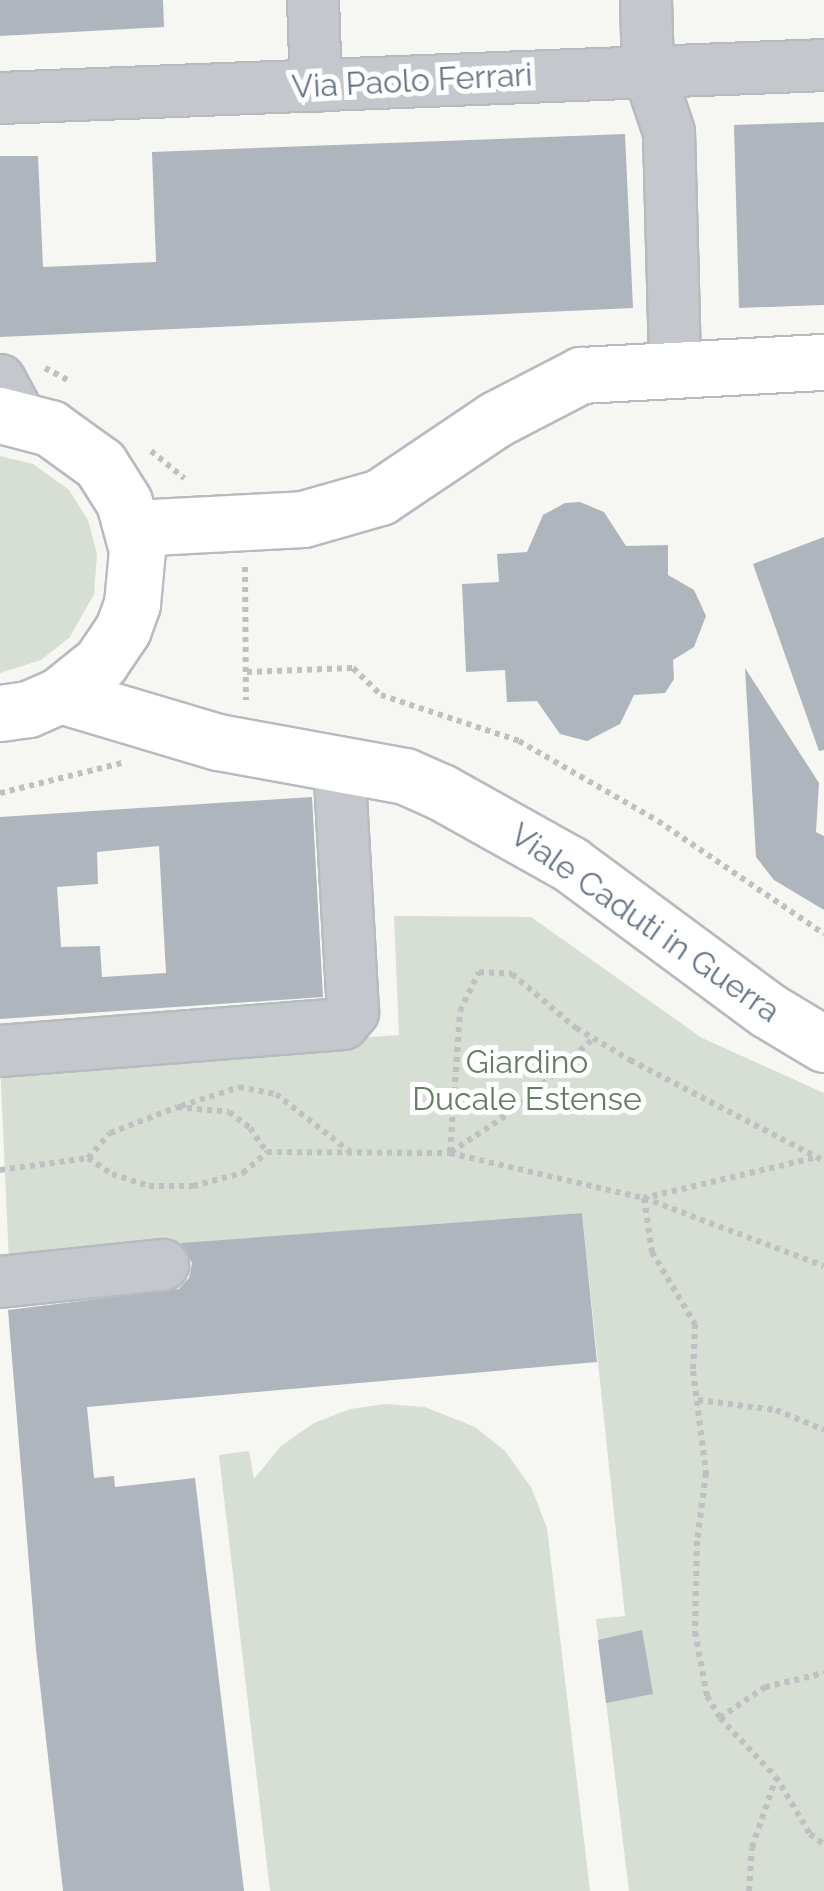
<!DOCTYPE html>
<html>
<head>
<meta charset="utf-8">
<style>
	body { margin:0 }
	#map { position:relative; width:824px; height:1891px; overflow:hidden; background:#f6f7f3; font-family:Raleway,sans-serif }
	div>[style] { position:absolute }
	.green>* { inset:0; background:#d7ded4 }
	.building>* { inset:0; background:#afb5bc }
	.path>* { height:6px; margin-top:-3px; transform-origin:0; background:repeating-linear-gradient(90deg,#bec0c2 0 5px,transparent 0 10px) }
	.roads { filter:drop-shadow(2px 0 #b6bbc0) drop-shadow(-2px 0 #b6bbc0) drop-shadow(0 2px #b6bbc0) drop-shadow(0 -2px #b6bbc0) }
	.street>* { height:50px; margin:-25px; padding:0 25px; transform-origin:25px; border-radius:25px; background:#c4c7cb }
	.secondary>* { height:55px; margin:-27.5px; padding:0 27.5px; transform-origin:27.5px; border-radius:27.5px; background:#fff }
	span { translate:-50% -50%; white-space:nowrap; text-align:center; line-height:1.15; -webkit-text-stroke:10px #fff; paint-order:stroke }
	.street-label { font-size:32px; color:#657485 }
	.park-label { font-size:32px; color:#677c64 }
</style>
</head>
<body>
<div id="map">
	<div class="green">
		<i style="clip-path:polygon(0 456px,33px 464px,69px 490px,88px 520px,97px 554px,94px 594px,70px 637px,41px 660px,0 673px)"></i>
		<i style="clip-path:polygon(394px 916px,531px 917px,702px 1038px,824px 1093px,824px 1891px,629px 1891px,596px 1619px,625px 1616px,582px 1213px,174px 1244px,9px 1262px,0 1063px,399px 1035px)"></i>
		<i style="clip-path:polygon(385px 1404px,425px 1407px,475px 1427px,505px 1451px,531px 1487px,547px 1528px,590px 1891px,270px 1891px,219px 1455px,249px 1451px,254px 1479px,281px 1446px,314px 1423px,350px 1409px)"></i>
	</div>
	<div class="building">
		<i style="clip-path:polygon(0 0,163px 0,164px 27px,0 36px)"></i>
		<i style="clip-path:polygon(824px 122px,824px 305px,739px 308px,734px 125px)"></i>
		<i style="clip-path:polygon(625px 134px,633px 308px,0 337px,0 156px,38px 156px,43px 267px,156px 262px,152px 152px)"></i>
		<i style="clip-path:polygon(580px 502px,604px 512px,626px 546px,668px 545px,668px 575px,694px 590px,706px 616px,694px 647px,673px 660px,674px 679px,665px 693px,634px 695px,620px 724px,587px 741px,560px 734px,537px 701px,507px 702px,505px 670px,466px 672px,462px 584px,499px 582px,497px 554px,527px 552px,543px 515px,565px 503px)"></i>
		<i style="clip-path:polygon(824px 537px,824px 750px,819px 751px,753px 564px)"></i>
		<i style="clip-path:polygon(745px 668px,819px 783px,816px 832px,824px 836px,824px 910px,774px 880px,756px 857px)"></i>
		<i style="clip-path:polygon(evenodd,312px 797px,323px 997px,0 1019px,0 817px,312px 797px,159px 846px,166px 973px,102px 977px,100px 946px,61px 947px,57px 887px,98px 884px,97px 852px,159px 846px)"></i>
		<i style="clip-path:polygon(582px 1213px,597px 1362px,87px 1407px,94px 1478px,114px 1476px,115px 1487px,195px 1478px,244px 1891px,63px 1891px,36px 1649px,8px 1310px,179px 1289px,189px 1278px,192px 1263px,181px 1243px)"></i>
		<i style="clip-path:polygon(642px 1630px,653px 1694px,606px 1703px,598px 1640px)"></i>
	</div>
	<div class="path">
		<i style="left:45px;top:368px;width:27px;rotate:28deg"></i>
		<i style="left:151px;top:451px;width:43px;rotate:39.3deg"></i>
		<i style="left:245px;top:567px;width:133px;rotate:89.6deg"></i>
		<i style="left:247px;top:672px;width:106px;rotate:-2.2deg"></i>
		<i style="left:353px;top:668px;width:39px;rotate:44deg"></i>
		<i style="left:381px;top:695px;width:145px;rotate:18.4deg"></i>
		<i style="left:519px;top:741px;width:160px;rotate:29.9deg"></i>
		<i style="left:658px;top:821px;width:201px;rotate:34.2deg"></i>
		<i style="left:0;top:793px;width:126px;rotate:-13.8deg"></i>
		<i style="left:181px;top:1106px;width:61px;rotate:-18.1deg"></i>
		<i style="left:239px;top:1087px;width:38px;rotate:11deg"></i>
		<i style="left:276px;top:1094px;width:99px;rotate:38deg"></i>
		<i style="left:450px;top:1152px;width:141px;rotate:-85.9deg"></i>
		<i style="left:460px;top:1011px;width:43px;rotate:-64deg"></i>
		<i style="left:479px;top:972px;width:33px;rotate:3deg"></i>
		<i style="left:512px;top:974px;width:84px;rotate:40.2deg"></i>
		<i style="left:576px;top:1028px;width:63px;rotate:30.7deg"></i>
		<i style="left:630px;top:1060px;width:219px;rotate:27.5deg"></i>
		<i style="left:451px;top:1152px;width:74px;rotate:-33.5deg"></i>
		<i style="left:513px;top:1111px;width:110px;rotate:-42.1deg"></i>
		<i style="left:88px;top:1158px;width:33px;rotate:-49deg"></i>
		<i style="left:110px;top:1133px;width:72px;rotate:-21.2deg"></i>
		<i style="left:177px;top:1107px;width:52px;rotate:5.5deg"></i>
		<i style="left:229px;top:1112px;width:26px;rotate:37deg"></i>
		<i style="left:250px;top:1128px;width:29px;rotate:55deg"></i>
		<i style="left:813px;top:1158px;width:174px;rotate:166.7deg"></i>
		<i style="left:644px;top:1198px;width:55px;rotate:81.6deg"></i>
		<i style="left:652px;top:1252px;width:84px;rotate:59.2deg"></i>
		<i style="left:695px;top:1324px;width:47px;rotate:92.4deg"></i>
		<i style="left:693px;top:1371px;width:103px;rotate:82.7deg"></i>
		<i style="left:706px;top:1473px;width:69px;rotate:97.5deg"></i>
		<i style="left:697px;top:1541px;width:91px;rotate:91.3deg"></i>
		<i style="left:695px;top:1632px;width:65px;rotate:79.4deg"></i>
		<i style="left:707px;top:1696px;width:26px;rotate:59deg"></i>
		<i style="left:720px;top:1718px;width:55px;rotate:-34.6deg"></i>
		<i style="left:765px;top:1687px;width:61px;rotate:-13.3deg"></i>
		<i style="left:0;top:1170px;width:89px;rotate:-7.8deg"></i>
		<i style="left:88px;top:1158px;width:29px;rotate:34deg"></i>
		<i style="left:112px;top:1174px;width:39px;rotate:18deg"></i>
		<i style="left:149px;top:1186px;width:44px"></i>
		<i style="left:193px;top:1186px;width:52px;rotate:-14.6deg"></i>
		<i style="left:243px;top:1173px;width:32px;rotate:-41deg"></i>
		<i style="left:267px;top:1152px;width:183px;rotate:0.3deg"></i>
		<i style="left:450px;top:1153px;width:199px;rotate:13.1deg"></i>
		<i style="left:644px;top:1198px;width:192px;rotate:20.7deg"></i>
		<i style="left:698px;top:1400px;width:79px;rotate:7.3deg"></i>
		<i style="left:776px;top:1410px;width:52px;rotate:22.6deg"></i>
		<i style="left:720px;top:1718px;width:81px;rotate:46.5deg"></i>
		<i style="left:776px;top:1777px;width:66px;rotate:59.2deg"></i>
		<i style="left:810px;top:1834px;width:17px;rotate:36deg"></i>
		<i style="left:749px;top:1891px;width:44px;rotate:-86.1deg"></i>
		<i style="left:752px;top:1847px;width:73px;rotate:-70.8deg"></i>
	</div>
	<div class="roads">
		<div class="street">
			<i style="left:313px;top:0;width:86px;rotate:88deg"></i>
			<i style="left:646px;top:0;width:70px;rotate:88.4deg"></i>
			<i style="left:648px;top:70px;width:65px;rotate:71.3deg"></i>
			<i style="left:669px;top:132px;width:236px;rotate:88.5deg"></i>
			<i style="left:0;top:98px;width:825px;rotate:-2.29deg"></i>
			<i style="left:0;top:380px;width:44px;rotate:61.7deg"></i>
			<i style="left:0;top:1051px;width:344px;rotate:-4.5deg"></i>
			<i style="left:343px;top:1024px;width:16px;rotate:-50deg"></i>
			<i style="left:353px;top:1012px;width:247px;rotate:-93.2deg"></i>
			<i style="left:0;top:1282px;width:164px;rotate:-6deg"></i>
		</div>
		<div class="secondary">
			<i style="left:0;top:415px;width:52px;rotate:14.6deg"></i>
			<i style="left:50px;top:428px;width:62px;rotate:35.8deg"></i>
			<i style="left:100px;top:464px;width:45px;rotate:57.7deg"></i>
			<i style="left:124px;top:502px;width:50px;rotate:74.8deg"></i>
			<i style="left:137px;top:550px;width:54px;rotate:95.3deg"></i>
			<i style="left:132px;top:604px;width:27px;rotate:110deg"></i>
			<i style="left:123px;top:629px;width:40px;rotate:124deg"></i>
			<i style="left:101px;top:662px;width:53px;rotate:141.2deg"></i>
			<i style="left:60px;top:695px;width:35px;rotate:156deg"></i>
			<i style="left:28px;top:709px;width:28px;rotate:172deg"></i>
			<i style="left:133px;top:528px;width:170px;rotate:-3deg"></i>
			<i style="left:303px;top:519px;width:80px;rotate:-15.9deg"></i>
			<i style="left:380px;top:497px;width:140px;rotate:-33.9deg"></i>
			<i style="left:496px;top:419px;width:96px;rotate:-27.4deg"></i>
			<i style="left:581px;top:375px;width:243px;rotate:-3.1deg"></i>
			<i style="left:60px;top:695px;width:165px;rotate:16.6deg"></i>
			<i style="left:218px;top:742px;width:190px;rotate:10.3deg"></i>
			<i style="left:405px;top:776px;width:39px;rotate:24deg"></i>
			<i style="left:441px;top:792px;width:148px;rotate:29.2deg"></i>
			<i style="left:570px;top:864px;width:247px;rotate:36.5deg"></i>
			<i style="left:769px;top:1011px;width:64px;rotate:31deg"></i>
		</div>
	</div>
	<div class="street-label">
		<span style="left:412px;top:81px;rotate:-3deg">Via Paolo Ferrari</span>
		<span style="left:645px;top:923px;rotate:35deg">Viale Caduti in Guerra</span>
	</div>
	<div class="park-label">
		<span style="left:527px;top:1081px">Giardino<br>Ducale Estense</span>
	</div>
</div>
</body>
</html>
